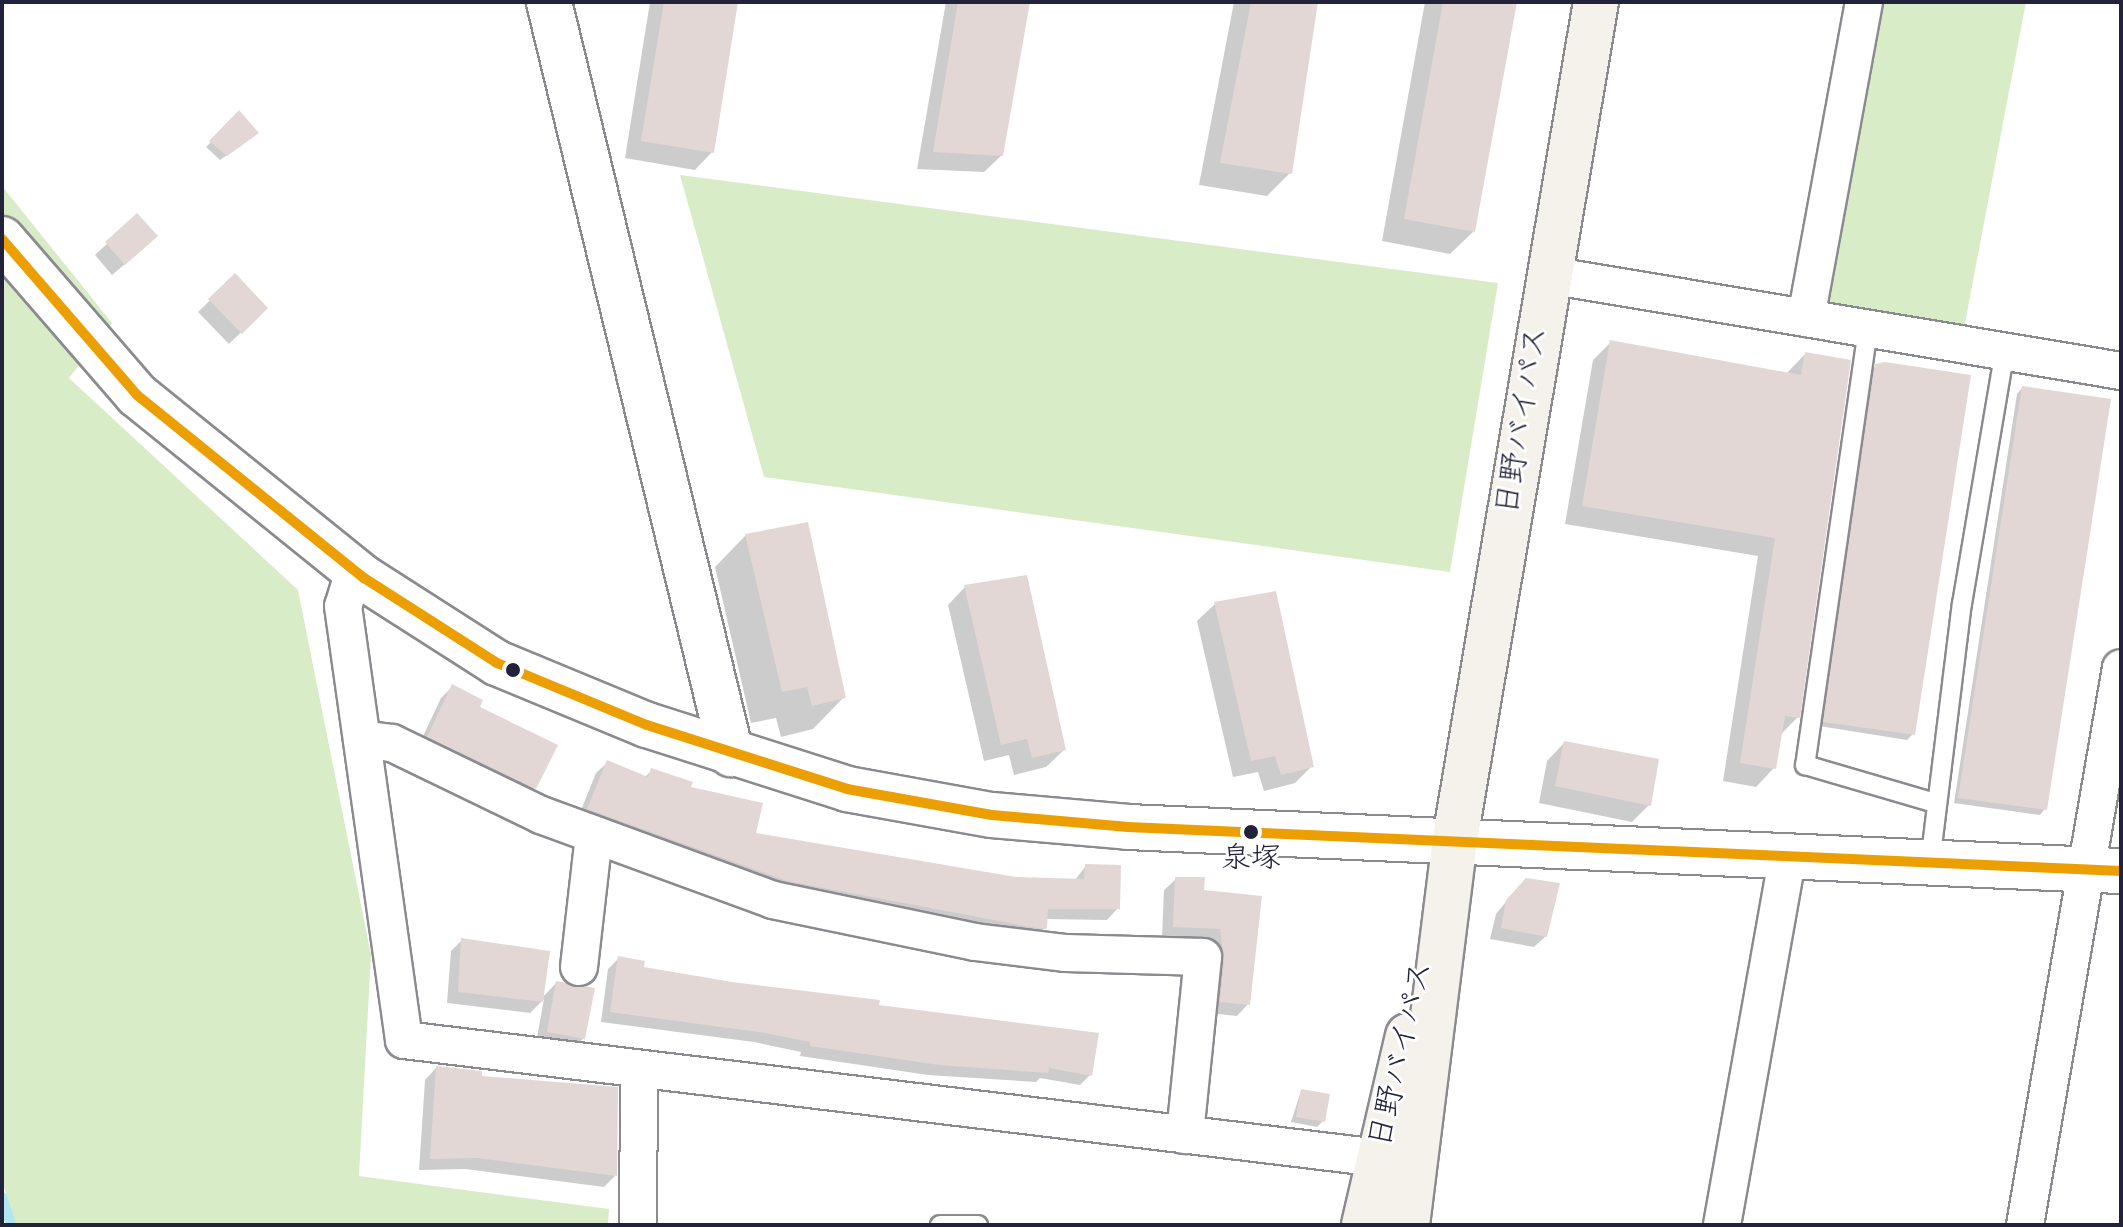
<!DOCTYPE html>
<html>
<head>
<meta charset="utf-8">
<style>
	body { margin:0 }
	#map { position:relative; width:2123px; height:1227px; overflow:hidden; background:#fff; font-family:Dekko,"Klee One",sans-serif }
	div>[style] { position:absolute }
	.green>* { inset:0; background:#d8edc7 }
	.shadow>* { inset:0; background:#0003 }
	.stream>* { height:10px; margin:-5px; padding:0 5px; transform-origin:5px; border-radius:5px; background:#afe6f0 }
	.building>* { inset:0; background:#e2d7d5 }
	.roads { filter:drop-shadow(2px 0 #8a8a8f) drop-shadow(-2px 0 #8a8a8f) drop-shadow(0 2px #8a8a8f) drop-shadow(0 -2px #8a8a8f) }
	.service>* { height:18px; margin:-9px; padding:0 9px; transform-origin:9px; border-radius:9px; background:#fff }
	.minor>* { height:36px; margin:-18px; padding:0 18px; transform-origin:18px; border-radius:18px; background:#fff }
	.tertiary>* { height:44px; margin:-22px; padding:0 22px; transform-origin:22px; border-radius:22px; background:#fff }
	.trunk>* { height:44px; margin:-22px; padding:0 22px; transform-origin:22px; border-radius:22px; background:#f5f1eb }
	.bus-1>* { height:10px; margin:-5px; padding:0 5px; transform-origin:5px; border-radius:5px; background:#ec9f03 }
	.dots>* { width:22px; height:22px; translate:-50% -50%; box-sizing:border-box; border:4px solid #fff; border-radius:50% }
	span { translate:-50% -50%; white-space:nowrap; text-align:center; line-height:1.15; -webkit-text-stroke:6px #fff; paint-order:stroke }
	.bus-label { font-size:30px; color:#22223b }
	.street-label { font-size:32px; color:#22223b }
	.frame { position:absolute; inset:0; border:4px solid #22223b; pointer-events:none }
</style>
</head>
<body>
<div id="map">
	<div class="green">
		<i style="clip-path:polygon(1864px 2px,2026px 2px,1961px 344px,1806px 318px)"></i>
		<i style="clip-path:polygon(680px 175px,1498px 283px,1450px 572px,764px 477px)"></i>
		<i style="clip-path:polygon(2px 186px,112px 323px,69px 378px,298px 590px,371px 955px,359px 1176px,609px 1209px,608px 1225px,15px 1225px,2px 1180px)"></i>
	</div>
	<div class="shadow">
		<i style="clip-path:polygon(650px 2px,736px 2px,712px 152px,695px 170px,625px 158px)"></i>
		<i style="clip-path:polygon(946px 2px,1020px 2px,1002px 155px,984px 172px,917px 169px)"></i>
		<i style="clip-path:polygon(1234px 2px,1316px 2px,1290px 173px,1267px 196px,1199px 185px)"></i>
		<i style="clip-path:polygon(1425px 2px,1515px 2px,1473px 232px,1450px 254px,1382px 241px)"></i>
		<i style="clip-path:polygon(239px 113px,251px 138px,220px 160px,206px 147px)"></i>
		<i style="clip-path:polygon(137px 216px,144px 248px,112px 275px,95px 255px)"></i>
		<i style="clip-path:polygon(235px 276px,266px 308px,229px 344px,198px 312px)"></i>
		<i style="clip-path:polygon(1611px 342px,1787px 373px,1805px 354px,1798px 717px,1780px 735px,1774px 768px,1756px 787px,1723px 781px,1758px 556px,1565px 524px,1593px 360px)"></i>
		<i style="clip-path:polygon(1876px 366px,1913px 734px,1907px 740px,1819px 726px,1870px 371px)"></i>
		<i style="clip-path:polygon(2022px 388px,2045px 809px,2040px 815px,1954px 803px,2017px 394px)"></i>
		<i style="clip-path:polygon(746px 535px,844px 697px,813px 729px,781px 737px,776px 718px,751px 723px,715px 567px)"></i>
		<i style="clip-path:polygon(965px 587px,1064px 750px,1046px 767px,1014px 775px,1009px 755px,984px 761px,948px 605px)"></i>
		<i style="clip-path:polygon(1215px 604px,1312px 766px,1295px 783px,1264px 791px,1258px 772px,1233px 777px,1197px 621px)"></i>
		<i style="clip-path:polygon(453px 686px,477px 708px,534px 788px,523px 800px,417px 749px,441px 698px)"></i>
		<i style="clip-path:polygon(1564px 743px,1649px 805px,1632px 822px,1539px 803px,1547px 761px)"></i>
		<i style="clip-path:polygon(608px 762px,644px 778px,651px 771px,689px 789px,754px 835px,1016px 879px,1074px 881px,1086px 866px,1118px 908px,1107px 920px,1045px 919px,1045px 928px,1034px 939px,775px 889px,577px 820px,596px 773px)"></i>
		<i style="clip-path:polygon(1176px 879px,1202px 892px,1260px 898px,1248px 1004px,1237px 1016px,1209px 1013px,1213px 972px,1209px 940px,1162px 938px,1164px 890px)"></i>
		<i style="clip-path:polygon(1514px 892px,1546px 936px,1534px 947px,1490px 939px,1496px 914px)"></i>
		<i style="clip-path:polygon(462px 940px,542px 998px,556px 983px,584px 1038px,572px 1049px,536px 1043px,544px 999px,530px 1013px,447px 1003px,451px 951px)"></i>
		<i style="clip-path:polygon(618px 959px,642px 968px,877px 1007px,1090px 1075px,1080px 1085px,1040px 1078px,1036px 1082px,928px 1075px,800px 1056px,801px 1052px,754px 1042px,601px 1022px,608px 969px)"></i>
		<i style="clip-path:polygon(436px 1068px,480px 1078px,615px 1176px,604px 1187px,465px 1169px,419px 1170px,425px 1080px)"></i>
		<i style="clip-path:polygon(1301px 1091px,1323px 1121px,1317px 1127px,1291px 1122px)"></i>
	</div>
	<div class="stream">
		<i style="left:2px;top:1197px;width:29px;rotate:72deg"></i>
	</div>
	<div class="building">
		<i style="clip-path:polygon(664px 2px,738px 2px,714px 153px,641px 141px)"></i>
		<i style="clip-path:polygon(958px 2px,1030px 2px,1003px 156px,933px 152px)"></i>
		<i style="clip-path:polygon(1251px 2px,1318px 2px,1292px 174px,1220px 163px)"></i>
		<i style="clip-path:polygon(1443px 2px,1517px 2px,1475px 232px,1404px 219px)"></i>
		<i style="clip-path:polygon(239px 110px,259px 133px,227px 156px,209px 141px)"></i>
		<i style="clip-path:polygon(137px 213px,158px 236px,125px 265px,105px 242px)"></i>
		<i style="clip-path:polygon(235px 273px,268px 308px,242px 334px,208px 299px)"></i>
		<i style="clip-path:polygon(1610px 340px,1801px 375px,1805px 352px,1851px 360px,1800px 718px,1785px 716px,1776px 769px,1740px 763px,1775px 538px,1582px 506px)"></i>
		<i style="clip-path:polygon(1885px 362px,1971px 375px,1915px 735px,1823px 722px,1875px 364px)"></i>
		<i style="clip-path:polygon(2022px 386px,2111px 399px,2047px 810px,1958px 798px)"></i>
		<i style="clip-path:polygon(808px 522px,846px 698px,812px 706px,807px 687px,782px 692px,745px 534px)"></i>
		<i style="clip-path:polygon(1027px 575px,1066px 750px,1032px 758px,1027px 739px,1001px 745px,964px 585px)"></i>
		<i style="clip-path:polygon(1276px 591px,1314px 767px,1281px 775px,1275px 756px,1251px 761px,1214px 602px)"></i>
		<i style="clip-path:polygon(452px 684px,483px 700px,480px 707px,558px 745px,536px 789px,427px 737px)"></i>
		<i style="clip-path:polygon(1564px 741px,1659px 759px,1651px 806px,1555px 786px)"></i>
		<i style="clip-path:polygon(607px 760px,648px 777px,651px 768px,693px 782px,691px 787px,763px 803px,756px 833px,1016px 877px,1084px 879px,1085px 864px,1121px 865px,1120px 909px,1048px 909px,1047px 929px,1036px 928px,787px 881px,587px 809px)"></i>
		<i style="clip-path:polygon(1175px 877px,1205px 877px,1204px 890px,1262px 896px,1250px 1005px,1220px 1002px,1224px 959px,1220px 929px,1173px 927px)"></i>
		<i style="clip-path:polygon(1526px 878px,1560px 883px,1547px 937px,1501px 928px,1506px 900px)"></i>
		<i style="clip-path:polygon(461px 938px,550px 951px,543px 1002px,458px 992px)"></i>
		<i style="clip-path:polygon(618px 956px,645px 961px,644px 967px,732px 982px,880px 1000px,879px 1005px,1099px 1033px,1092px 1076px,1049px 1068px,1048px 1073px,939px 1065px,810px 1046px,810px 1042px,765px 1033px,610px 1012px)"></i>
		<i style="clip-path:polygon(556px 981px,595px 988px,585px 1039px,547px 1032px)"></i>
		<i style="clip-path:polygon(436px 1066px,482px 1071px,482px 1076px,618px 1087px,617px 1176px,477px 1158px,430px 1159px)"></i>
		<i style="clip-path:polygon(1301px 1089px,1330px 1094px,1325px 1122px,1296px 1117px)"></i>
	</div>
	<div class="roads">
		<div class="service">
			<i style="left:1868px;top:329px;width:441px;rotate:98.2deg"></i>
			<i style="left:1805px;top:765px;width:135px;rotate:16.3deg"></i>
			<i style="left:1930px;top:863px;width:261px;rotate:-83deg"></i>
			<i style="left:1962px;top:604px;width:257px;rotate:-80.4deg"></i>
			<i style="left:940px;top:1225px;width:38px"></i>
		</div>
		<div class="minor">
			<i style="left:1549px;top:275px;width:580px;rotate:9.53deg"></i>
			<i style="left:1806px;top:318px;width:321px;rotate:-79.6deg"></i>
			<i style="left:354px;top:571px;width:37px;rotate:107deg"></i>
			<i style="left:343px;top:606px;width:438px;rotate:82deg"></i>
			<i style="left:404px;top:1040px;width:982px;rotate:6.9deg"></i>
			<i style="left:362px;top:739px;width:30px;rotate:8deg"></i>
			<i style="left:392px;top:743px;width:165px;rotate:25.8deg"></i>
			<i style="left:541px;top:815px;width:247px;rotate:20.1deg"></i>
			<i style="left:773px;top:900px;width:206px;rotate:11.7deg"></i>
			<i style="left:975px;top:942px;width:92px;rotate:6.9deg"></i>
			<i style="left:1066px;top:953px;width:137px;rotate:1.7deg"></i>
			<i style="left:1203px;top:957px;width:179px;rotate:95.8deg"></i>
			<i style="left:579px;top:967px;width:132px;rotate:-83.5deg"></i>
			<i style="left:638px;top:1225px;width:155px;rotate:-89.6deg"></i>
			<i style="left:1722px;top:1225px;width:377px;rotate:-79.9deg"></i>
			<i style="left:2025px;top:1225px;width:565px;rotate:-80.22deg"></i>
		</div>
		<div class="tertiary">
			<i style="left:549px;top:2px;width:774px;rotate:76.39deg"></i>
			<i style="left:2px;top:239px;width:206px;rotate:49.1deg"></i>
			<i style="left:137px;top:395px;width:292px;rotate:38.9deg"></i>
			<i style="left:364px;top:578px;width:158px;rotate:32.6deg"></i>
			<i style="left:497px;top:663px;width:162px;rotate:22.5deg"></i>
			<i style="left:647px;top:725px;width:210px;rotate:17.7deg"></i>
			<i style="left:847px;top:789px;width:147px;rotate:10.2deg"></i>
			<i style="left:992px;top:815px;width:137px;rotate:5deg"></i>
			<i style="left:1128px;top:827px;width:994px;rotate:2.54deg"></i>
		</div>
		<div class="trunk">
			<i style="left:1364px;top:1225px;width:194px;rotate:-76.9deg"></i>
			<i style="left:1407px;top:1225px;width:389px;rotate:-82.9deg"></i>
			<i style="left:1455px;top:839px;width:849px;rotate:-80.44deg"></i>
		</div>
	</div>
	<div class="bus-1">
		<i style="left:2px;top:239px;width:206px;rotate:49.1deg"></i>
		<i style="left:137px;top:395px;width:292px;rotate:38.9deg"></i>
		<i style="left:364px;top:578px;width:158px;rotate:32.6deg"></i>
		<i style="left:497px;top:663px;width:162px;rotate:22.5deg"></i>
		<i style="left:647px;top:725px;width:210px;rotate:17.7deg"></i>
		<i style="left:847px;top:789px;width:147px;rotate:10.2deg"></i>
		<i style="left:992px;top:815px;width:137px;rotate:5deg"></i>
		<i style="left:1128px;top:827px;width:994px;rotate:2.54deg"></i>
	</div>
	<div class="dots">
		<i style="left:513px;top:670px;background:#22223b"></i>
		<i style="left:1251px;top:832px;background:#22223b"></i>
	</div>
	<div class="bus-label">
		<span style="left:1251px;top:862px">泉塚</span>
	</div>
	<div class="street-label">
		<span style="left:1525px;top:421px;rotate:-81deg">日野バイパス</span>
		<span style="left:1404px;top:1055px;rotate:-77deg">日野バイパス</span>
	</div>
	<div class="frame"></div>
</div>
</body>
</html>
